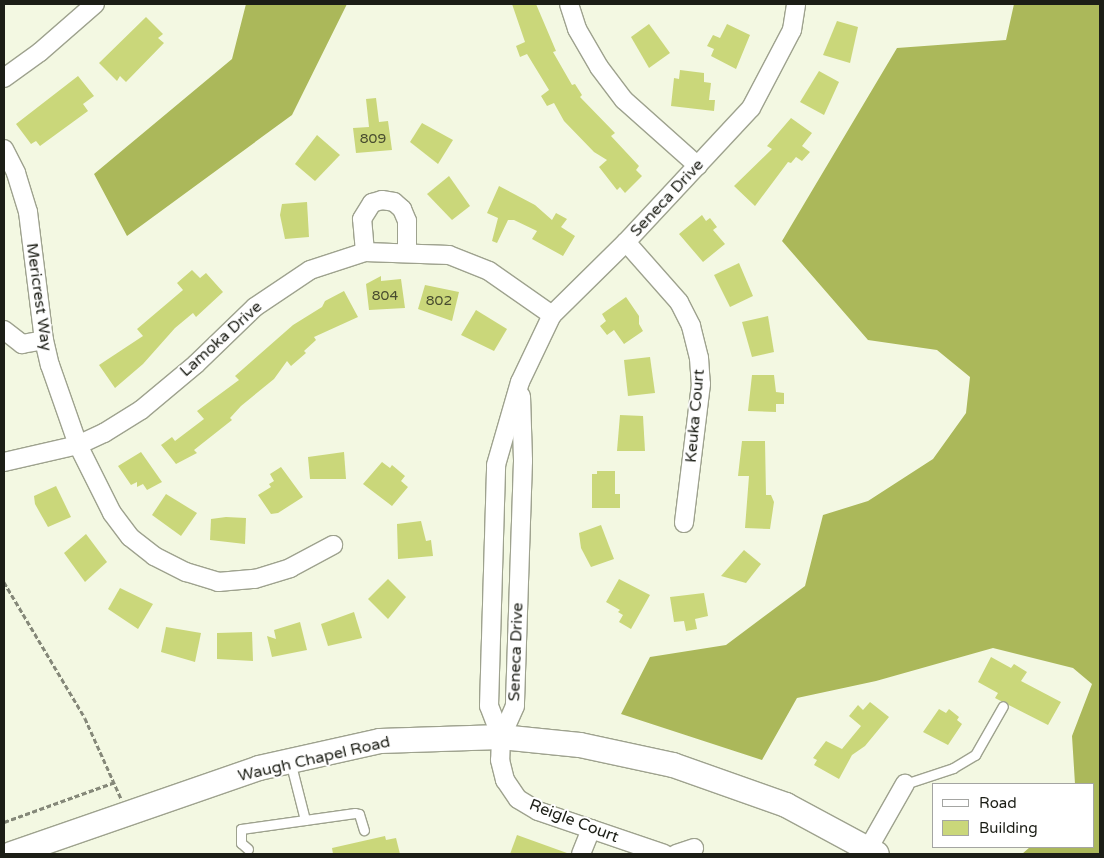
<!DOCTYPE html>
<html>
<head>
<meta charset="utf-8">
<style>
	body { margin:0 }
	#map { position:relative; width:1104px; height:858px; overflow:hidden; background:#f3f8e2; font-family:"Varela Round",sans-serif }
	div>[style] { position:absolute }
	.forest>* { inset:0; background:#abb85a }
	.building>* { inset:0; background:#cad77a }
	.path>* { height:2.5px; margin-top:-1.25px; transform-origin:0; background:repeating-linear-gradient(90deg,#858879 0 5px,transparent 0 7.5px) }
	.roads { filter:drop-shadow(1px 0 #9ea28e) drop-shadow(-1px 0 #9ea28e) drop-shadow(0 1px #9ea28e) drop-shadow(0 -1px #9ea28e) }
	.lane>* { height:9px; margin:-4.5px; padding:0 4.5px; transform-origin:4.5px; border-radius:4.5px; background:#fff }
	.street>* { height:18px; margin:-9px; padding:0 9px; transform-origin:9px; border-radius:9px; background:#fff }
	.secondary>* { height:24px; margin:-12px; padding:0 12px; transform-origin:12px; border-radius:12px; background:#fff }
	span { translate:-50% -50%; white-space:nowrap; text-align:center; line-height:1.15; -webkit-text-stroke:4px #fff; paint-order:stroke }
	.number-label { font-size:14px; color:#484c2f }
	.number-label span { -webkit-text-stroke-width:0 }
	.street-label { font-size:16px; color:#1c1e16 }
	.frame { position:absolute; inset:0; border:5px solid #1c1e16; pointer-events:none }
	.legend { position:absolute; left:932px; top:783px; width:162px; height:65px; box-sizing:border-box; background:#fff; border:1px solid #a4a5a2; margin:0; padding:6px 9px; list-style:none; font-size:15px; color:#1c1e16 }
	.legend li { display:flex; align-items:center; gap:10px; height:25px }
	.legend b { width:25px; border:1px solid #a4a5a2 }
</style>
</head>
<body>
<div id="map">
	<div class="forest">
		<i style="clip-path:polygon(246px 4px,347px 4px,292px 115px,127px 236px,94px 174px,232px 59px)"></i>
		<i style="clip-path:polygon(1014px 4px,1100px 4px,1100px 854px,1022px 854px,1030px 847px,1093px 847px,1093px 784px,1075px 784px,1072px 736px,1092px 684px,1073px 668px,993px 648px,876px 681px,797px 698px,762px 760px,621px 714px,650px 657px,726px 645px,805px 586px,823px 515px,868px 501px,933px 459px,966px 413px,970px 377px,937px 350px,868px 340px,782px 241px,897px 48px,1006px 40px)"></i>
	</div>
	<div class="building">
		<i style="clip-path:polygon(512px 4px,536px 4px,556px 51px,553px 52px,572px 85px,575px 84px,582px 95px,580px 97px,615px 133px,611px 136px,639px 166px,636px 170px,642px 176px,625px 193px,620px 187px,617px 190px,599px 167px,607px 160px,594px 152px,564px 121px,554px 103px,547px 106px,541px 96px,549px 90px,527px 54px,520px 57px,516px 46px,525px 42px)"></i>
		<i style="clip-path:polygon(146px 17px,163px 34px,158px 38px,164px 43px,126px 82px,120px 76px,117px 81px,99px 63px)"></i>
		<i style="clip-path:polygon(837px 21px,858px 27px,850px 63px,823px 55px)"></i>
		<i style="clip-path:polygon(649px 24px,670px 53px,649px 68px,631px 37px)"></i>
		<i style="clip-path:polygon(727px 24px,750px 35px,736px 69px,711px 56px,714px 49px,707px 46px,713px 35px,720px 38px)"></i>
		<i style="clip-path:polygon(680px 70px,704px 73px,704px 82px,711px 83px,709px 100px,715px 100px,714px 111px,671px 106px,674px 78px,679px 79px)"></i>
		<i style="clip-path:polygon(819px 71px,839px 82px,824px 115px,800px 102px)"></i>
		<i style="clip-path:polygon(78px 76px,94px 96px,83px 104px,88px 111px,40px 146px,36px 141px,31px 144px,16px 124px)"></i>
		<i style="clip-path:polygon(376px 98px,379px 122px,388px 121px,392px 150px,356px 153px,353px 128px,369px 127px,366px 99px)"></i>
		<i style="clip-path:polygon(791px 118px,812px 133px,802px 146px,810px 152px,802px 161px,796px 157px,791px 163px,788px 162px,755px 206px,734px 186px,772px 149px,767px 146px)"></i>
		<i style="clip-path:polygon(422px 123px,453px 140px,438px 164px,410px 142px)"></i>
		<i style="clip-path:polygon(317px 135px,340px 155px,315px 181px,295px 164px)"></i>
		<i style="clip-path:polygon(449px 176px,470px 206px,452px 220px,427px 194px)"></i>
		<i style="clip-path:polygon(499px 186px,535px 205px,552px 220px,556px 213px,567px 219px,561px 227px,575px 236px,563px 256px,532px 239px,537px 231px,514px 220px,508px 220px,497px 243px,492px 241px,498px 218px,487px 213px)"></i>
		<i style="clip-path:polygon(307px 202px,309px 237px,285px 239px,280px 215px,282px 204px)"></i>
		<i style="clip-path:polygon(702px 215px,706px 221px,710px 218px,717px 227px,713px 230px,725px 244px,703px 262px,679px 234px)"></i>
		<i style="clip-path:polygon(739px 263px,753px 296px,730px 307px,714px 275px)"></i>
		<i style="clip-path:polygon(192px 270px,200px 278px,206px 273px,223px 292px,196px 317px,193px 313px,175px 328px,143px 364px,115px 388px,99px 365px,143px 336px,137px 329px,183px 290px,177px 283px)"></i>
		<i style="clip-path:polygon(381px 276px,381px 281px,401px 279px,405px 308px,369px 310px,366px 284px)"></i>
		<i style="clip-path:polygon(425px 285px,459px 292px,452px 321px,418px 309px)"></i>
		<i style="clip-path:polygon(344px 291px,358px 317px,314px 337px,316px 340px,304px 351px,306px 353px,291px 366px,287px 361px,274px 379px,241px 406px,230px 418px,232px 420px,194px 450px,197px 453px,176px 464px,161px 445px,172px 437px,175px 441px,204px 419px,197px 411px,239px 380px,235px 376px,293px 325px,322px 307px,325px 301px)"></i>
		<i style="clip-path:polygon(626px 297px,639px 316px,639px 324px,643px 331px,624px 344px,614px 330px,607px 335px,600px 326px,606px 321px,602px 314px)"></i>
		<i style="clip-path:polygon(476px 310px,507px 329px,494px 351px,461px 335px)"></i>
		<i style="clip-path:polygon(768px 316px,774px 352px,752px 357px,742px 322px)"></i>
		<i style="clip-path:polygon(650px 357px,655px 393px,628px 396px,624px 360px)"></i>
		<i style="clip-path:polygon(752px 375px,774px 375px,776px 392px,784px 393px,784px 404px,776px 404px,776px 412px,748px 411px)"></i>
		<i style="clip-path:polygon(620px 415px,643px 416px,645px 451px,617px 451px)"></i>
		<i style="clip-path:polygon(742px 441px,765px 441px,766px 495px,771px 495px,774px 502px,770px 529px,745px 528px,749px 476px,738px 476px)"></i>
		<i style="clip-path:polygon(141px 452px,162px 482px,147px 490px,143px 484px,137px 487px,137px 482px,131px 485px,118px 466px)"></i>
		<i style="clip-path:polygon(344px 452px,346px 479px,310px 479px,308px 457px)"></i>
		<i style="clip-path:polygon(382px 462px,390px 468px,392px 465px,405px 476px,401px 481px,408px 487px,392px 506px,363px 484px)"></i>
		<i style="clip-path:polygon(281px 467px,303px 497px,278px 513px,271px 514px,258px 495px,271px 487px,269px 484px,274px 481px,270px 474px)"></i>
		<i style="clip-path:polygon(597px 471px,615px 471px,615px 494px,620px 494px,620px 508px,592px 508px,592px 474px,597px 474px)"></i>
		<i style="clip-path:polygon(56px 486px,71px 517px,48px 527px,35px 504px,34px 496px)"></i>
		<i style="clip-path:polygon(166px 494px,197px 513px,181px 536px,152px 515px)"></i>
		<i style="clip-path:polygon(226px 517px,246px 518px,245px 544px,210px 540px,211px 519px)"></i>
		<i style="clip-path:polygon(421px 521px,426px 541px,431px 540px,433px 556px,398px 559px,397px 524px)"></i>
		<i style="clip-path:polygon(601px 525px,614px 559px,591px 567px,581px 548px,579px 533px)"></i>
		<i style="clip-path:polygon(86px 534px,107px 562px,85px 582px,64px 553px)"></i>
		<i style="clip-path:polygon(744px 550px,761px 564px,746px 583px,721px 576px)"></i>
		<i style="clip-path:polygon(388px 579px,406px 597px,388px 619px,368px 599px)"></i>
		<i style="clip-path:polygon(619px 579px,650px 595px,631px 629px,619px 622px,623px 615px,618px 612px,620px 610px,606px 602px)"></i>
		<i style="clip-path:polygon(120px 588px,153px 604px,138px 629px,108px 609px)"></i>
		<i style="clip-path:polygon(704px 593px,708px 616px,695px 619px,697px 629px,686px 631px,684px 621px,674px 622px,670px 597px)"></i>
		<i style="clip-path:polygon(354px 612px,362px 638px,328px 646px,321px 624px)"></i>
		<i style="clip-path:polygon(300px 622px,307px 650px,272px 657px,267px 636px,276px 639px,274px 630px)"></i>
		<i style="clip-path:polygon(166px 627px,201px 633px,195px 662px,161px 652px)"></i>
		<i style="clip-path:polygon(252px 632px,253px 661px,217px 659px,217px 633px)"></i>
		<i style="clip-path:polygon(991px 657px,1011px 668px,1014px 664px,1027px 672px,1021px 681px,1061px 702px,1048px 725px,995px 698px,998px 693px,978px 682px)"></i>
		<i style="clip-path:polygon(870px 702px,889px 717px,865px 746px,852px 755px,839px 779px,814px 765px,817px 760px,813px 758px,826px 741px,842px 749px,861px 726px,849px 716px,858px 705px,863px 710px)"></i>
		<i style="clip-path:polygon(939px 709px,946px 713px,949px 709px,959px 717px,957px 720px,962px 724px,948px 745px,923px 732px)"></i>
		<i style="clip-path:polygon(517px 835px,567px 853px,566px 854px,510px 854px)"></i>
		<i style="clip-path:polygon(385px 836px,386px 840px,396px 838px,400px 854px,333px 854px,332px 848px)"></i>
	</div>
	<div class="path">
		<i style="left:4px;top:582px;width:158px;rotate:59.2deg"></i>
		<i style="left:85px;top:718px;width:88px;rotate:65.8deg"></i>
		<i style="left:4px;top:822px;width:118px;rotate:-19.8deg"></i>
	</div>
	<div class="roads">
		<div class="lane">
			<i style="left:290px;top:761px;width:61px;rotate:75.7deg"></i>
			<i style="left:905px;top:784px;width:51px;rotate:-18.4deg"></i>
			<i style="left:953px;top:768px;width:26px;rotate:-31deg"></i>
			<i style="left:975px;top:755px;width:56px;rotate:-60.3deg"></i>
			<i style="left:248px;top:849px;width:9px;rotate:-139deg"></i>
			<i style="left:241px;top:843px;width:14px;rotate:-90deg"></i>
			<i style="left:241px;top:829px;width:115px;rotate:-8deg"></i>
			<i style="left:355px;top:813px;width:4px;rotate:14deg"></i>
			<i style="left:359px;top:814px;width:17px;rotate:73deg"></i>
		</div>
		<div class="street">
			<i style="left:569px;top:4px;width:26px;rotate:72deg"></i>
			<i style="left:577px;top:29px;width:44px;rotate:59.9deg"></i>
			<i style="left:599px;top:67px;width:41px;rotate:52.9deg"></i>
			<i style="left:624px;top:100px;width:99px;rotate:41.7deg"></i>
			<i style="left:4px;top:78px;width:44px;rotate:-35.8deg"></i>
			<i style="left:40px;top:52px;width:73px;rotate:-41.1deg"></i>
			<i style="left:4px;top:149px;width:27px;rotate:63deg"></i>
			<i style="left:16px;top:173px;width:41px;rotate:72.9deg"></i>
			<i style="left:28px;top:212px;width:129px;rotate:82.9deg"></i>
			<i style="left:44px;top:340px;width:26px;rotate:77deg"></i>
			<i style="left:50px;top:365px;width:85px;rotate:70.7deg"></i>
			<i style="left:78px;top:445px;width:76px;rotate:63.4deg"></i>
			<i style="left:112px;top:513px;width:30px;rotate:53deg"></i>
			<i style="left:130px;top:537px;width:31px;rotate:38deg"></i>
			<i style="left:154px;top:556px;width:36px;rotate:27deg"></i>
			<i style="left:186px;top:572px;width:34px;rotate:17deg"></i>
			<i style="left:218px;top:582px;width:37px;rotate:-5deg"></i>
			<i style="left:255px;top:579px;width:37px;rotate:-17deg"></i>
			<i style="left:290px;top:568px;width:49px;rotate:-28.1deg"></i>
			<i style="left:626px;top:242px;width:80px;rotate:48.5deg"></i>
			<i style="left:679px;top:302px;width:27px;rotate:63deg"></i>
			<i style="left:691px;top:326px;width:33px;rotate:76deg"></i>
			<i style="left:699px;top:358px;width:26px;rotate:86deg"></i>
			<i style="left:701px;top:384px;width:140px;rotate:97deg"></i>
			<i style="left:365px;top:252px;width:33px;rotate:-95deg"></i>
			<i style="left:362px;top:219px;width:19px;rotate:-58deg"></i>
			<i style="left:372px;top:203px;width:10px;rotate:-17deg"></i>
			<i style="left:382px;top:200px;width:12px;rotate:9deg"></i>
			<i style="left:394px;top:202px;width:11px;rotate:41deg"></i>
			<i style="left:402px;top:209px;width:13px;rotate:67deg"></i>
			<i style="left:407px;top:221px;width:30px;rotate:90deg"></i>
			<i style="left:4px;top:330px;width:23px;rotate:38deg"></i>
			<i style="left:22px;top:344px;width:22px;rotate:-10deg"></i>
			<i style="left:521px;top:396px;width:65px;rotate:88.2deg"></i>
			<i style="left:523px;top:461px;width:245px;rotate:91.9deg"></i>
			<i style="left:515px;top:706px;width:34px;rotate:114deg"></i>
			<i style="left:501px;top:737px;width:23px;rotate:92deg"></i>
			<i style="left:500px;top:760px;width:21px;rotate:76deg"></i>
			<i style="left:505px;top:780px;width:23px;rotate:56deg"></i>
			<i style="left:518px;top:799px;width:23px;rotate:31deg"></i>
			<i style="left:538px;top:811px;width:133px;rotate:18.8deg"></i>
			<i style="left:4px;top:462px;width:76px;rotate:-12.9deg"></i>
			<i style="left:78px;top:445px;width:29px;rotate:-25deg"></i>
			<i style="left:104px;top:433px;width:44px;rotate:-31.9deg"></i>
			<i style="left:141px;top:410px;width:72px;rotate:-39.9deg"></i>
			<i style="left:196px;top:364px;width:82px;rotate:-44deg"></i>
			<i style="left:255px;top:307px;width:66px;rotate:-33.9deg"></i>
			<i style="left:310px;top:270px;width:58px;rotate:-18.1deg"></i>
			<i style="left:365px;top:252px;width:84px;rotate:2deg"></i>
			<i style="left:449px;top:255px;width:43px;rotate:21.8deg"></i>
			<i style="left:489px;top:271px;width:77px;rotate:34.9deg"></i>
			<i style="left:501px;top:737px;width:33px;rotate:-111deg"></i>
			<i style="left:489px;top:706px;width:241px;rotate:-88.3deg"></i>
			<i style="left:496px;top:465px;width:86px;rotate:-73.9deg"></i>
			<i style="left:520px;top:382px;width:74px;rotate:-64.5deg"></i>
			<i style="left:552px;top:315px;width:104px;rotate:-44.6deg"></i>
			<i style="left:626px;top:242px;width:183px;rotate:-47deg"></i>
			<i style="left:751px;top:108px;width:88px;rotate:-62.3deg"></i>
			<i style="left:792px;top:30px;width:26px;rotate:-81deg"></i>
			<i style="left:868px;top:849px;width:75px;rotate:-60.4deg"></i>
			<i style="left:581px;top:854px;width:27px;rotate:-68deg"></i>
			<i style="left:676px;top:854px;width:19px;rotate:-18deg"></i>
		</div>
		<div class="secondary">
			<i style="left:11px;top:854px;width:262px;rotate:-19.1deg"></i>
			<i style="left:259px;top:768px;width:124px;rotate:-12.6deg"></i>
			<i style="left:380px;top:741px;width:121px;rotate:-1.9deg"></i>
			<i style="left:501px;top:737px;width:79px;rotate:5.8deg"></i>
			<i style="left:580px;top:745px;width:95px;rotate:12.1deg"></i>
			<i style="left:673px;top:765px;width:120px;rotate:19.5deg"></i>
			<i style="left:786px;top:805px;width:103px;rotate:28.3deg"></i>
		</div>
	</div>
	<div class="number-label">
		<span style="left:373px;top:139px">809</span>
		<span style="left:385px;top:296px">804</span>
		<span style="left:439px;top:301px">802</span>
	</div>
	<div class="street-label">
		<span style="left:667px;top:198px;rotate:-47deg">Seneca Drive</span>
		<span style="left:39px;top:297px;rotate:82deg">Mericrest Way</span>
		<span style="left:221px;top:339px;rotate:-42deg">Lamoka Drive</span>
		<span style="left:695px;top:416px;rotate:-85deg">Keuka Court</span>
		<span style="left:516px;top:652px;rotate:-88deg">Seneca Drive</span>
		<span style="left:314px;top:759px;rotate:-13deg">Waugh Chapel Road</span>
		<span style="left:574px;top:821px;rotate:21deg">Reigle Court</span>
	</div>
	<div class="frame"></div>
	<ul class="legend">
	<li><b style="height:6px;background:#fff"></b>Road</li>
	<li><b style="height:14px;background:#cad77a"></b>Building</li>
	</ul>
</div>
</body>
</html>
